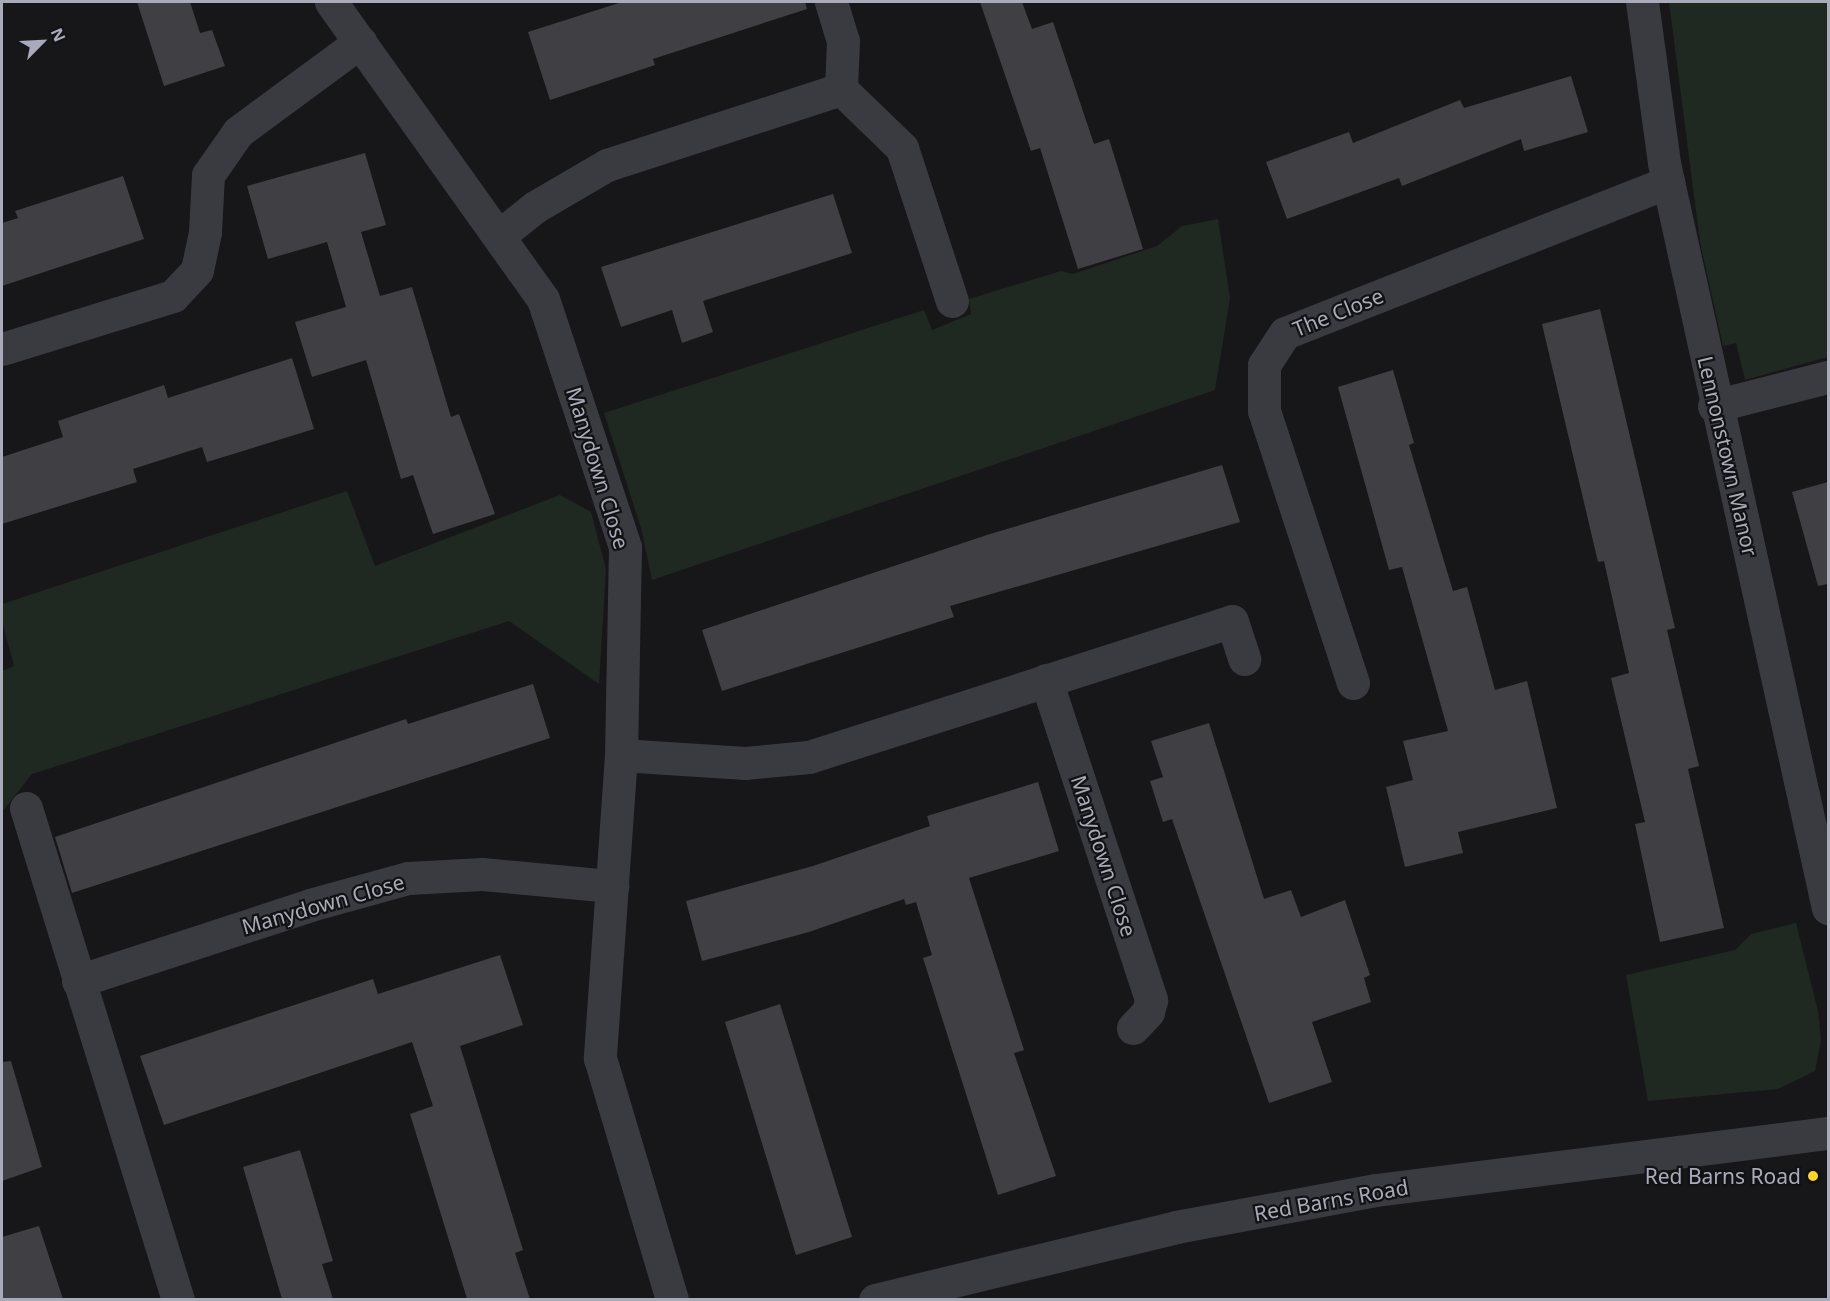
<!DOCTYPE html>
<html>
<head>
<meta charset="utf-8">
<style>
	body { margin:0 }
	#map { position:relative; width:1830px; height:1301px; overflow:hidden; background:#171719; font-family:"Noto Sans",sans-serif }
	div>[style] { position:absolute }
	.green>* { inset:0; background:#1f2821 }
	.building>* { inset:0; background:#3f3f44 }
	.minor>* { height:33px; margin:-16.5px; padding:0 16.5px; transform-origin:16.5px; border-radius:16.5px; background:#3a3a41 }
	.dots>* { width:16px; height:16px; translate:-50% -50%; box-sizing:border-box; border:3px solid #121214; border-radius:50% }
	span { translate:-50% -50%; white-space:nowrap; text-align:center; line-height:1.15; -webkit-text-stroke:4.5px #121214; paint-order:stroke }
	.street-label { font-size:21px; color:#a9abba }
	.poi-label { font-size:21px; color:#a9abba }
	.right { translate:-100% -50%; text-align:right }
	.frame { position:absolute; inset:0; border:3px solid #a9abba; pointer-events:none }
	.north { position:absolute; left:12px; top:12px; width:60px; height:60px; -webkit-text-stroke:4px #121214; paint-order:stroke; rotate:66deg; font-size:16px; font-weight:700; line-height:24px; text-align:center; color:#a9abba }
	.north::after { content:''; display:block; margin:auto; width:21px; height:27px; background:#a9abba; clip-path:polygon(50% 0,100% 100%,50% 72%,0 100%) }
</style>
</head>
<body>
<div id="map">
	<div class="green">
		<i style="clip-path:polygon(1669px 2px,1828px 2px,1828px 357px,1745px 380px,1736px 343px,1723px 346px,1700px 242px)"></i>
		<i style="clip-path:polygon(1218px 219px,1230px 298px,1215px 390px,652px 580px,641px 528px,604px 413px,924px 310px,932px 330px,971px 314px,969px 299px,1061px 271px,1073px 274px,1157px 246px,1182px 226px)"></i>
		<i style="clip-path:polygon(347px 491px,375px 566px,560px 495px,591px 512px,606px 569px,599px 684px,509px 621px,32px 774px,2px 812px,2px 671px,14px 666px,2px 621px,2px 604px)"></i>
		<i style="clip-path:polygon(1796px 923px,1818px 1011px,1821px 1040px,1815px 1071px,1778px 1089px,1648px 1101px,1626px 975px,1735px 950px,1751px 934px)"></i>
	</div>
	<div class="building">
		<i style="clip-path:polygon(137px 2px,190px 2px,200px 33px,212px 30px,225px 66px,164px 86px)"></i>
		<i style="clip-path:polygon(622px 2px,805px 2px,807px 9px,653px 59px,655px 65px,550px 100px,528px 32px)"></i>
		<i style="clip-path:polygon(980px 2px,1022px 2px,1032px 29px,1053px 22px,1094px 144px,1109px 139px,1143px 249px,1078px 269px,1040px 148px,1031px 151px)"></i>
		<i style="clip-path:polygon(1571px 76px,1588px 132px,1524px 151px,1521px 139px,1402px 186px,1399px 178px,1287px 219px,1266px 162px,1349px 132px,1353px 143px,1460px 100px,1464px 108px)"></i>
		<i style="clip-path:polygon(365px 153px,386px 225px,361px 232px,380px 296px,412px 287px,451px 417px,459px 414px,495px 514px,433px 534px,413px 475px,401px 479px,366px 360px,312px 377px,295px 322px,346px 307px,327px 242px,268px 259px,247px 186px)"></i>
		<i style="clip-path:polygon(123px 176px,144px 239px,2px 286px,2px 223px,18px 218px,15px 211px)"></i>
		<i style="clip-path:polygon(833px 194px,852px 253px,703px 301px,713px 332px,682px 343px,672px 310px,621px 327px,601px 267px)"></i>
		<i style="clip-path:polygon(1600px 309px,1675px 628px,1667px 630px,1699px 766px,1688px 769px,1724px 928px,1660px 942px,1635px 824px,1645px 822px,1611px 678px,1629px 673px,1604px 561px,1598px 562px,1542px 324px)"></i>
		<i style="clip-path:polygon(292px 358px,314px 429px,207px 462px,202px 447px,133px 469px,137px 482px,2px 524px,2px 457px,63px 437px,58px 421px,164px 385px,168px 398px)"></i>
		<i style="clip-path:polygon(1393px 370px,1414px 443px,1409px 445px,1453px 591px,1467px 587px,1495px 690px,1527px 681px,1557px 808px,1458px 832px,1463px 853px,1405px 867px,1386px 787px,1413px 780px,1403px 741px,1448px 731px,1402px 567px,1389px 570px,1338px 387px)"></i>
		<i style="clip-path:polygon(1222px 465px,1240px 522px,950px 606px,954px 617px,722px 691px,702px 630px,990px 534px)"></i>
		<i style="clip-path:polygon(1828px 482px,1828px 584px,1818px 586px,1792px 492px)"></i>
		<i style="clip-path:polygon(533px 684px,550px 738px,72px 893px,55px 837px,406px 719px,408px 724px)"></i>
		<i style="clip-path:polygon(1209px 723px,1264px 899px,1291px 890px,1301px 917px,1345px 900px,1370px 975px,1364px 978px,1371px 1002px,1312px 1022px,1332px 1082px,1269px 1103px,1172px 819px,1163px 822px,1150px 781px,1163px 777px,1151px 741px)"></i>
		<i style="clip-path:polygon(1038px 782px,1059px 851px,969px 878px,1024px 1050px,1014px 1053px,1056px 1176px,998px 1195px,923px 958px,932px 955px,916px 902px,906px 905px,904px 899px,809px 932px,702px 961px,686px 901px,813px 866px,930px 826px,927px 816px)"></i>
		<i style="clip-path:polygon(500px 955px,523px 1025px,460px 1046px,523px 1250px,515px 1253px,530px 1299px,467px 1299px,410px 1114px,433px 1106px,412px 1042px,164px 1125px,140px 1056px,373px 979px,378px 994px)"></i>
		<i style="clip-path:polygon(780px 1004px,852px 1237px,796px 1255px,725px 1022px)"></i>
		<i style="clip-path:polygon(11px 1061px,42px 1167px,2px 1181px,2px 1062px)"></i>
		<i style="clip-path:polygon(300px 1150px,333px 1261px,322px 1264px,333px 1299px,282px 1299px,243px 1167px)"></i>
		<i style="clip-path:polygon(39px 1226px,63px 1299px,2px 1299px,2px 1237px)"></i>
	</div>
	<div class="minor">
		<i style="left:331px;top:2px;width:365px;rotate:54.5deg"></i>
		<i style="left:543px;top:299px;width:261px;rotate:71.7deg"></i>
		<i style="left:625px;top:547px;width:208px;rotate:91.1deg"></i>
		<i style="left:621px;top:755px;width:304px;rotate:94deg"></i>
		<i style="left:600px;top:1058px;width:252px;rotate:73.4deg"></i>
		<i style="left:831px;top:2px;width:41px;rotate:72.9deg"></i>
		<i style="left:843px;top:41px;width:48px;rotate:92.4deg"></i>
		<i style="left:1642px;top:2px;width:162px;rotate:82.2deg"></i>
		<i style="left:1664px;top:163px;width:763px;rotate:77.59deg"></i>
		<i style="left:499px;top:236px;width:46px;rotate:-38.9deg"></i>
		<i style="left:535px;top:207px;width:83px;rotate:-30.3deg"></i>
		<i style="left:607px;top:165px;width:246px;rotate:-18deg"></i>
		<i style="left:841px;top:89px;width:85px;rotate:44deg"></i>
		<i style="left:902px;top:148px;width:161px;rotate:71.9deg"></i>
		<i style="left:2px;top:349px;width:179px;rotate:-17.2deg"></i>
		<i style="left:173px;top:296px;width:35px;rotate:-47deg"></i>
		<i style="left:197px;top:270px;width:39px;rotate:-78deg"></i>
		<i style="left:205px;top:232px;width:57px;rotate:-87deg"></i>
		<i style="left:208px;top:175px;width:52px;rotate:-55.1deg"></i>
		<i style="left:238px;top:132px;width:152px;rotate:-36.4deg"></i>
		<i style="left:1714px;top:406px;width:118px;rotate:-14.3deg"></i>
		<i style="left:1046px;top:680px;width:337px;rotate:71.8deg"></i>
		<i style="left:1151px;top:1000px;width:12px;rotate:104deg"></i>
		<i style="left:1148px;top:1012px;width:22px;rotate:133deg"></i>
		<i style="left:1353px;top:683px;width:286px;rotate:-108.1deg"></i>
		<i style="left:1264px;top:411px;width:46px;rotate:-90deg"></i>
		<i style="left:1264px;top:365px;width:38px;rotate:-57deg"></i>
		<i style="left:1285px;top:333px;width:412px;rotate:-21.5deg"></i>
		<i style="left:621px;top:755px;width:124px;rotate:3.7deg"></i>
		<i style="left:745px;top:763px;width:64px;rotate:-5.4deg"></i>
		<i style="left:809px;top:757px;width:444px;rotate:-17.8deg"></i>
		<i style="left:1232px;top:621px;width:40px;rotate:72deg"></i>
		<i style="left:26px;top:808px;width:515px;rotate:72.83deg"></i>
		<i style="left:78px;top:981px;width:244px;rotate:-18.1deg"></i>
		<i style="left:310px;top:905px;width:102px;rotate:-15.4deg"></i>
		<i style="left:408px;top:878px;width:74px;rotate:-3.1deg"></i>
		<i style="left:482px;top:874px;width:131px;rotate:5.3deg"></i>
		<i style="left:875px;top:1300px;width:310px;rotate:-13.6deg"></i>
		<i style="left:1176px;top:1227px;width:203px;rotate:-10.5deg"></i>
		<i style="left:1376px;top:1190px;width:456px;rotate:-7.2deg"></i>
	</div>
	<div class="dots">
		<i style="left:1813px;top:1176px;background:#fcd42d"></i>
	</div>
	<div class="street-label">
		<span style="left:1338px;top:312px;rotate:-22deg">The Close</span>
		<span style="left:1728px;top:456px;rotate:77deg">Lennonstown Manor</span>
		<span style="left:598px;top:468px;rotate:73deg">Manydown Close</span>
		<span style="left:1104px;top:856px;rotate:72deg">Manydown Close</span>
		<span style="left:323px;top:904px;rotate:-16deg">Manydown Close</span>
		<span style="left:1331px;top:1200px;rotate:-10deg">Red Barns Road</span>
	</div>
	<div class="poi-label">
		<span class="right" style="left:1801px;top:1176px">Red Barns Road</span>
	</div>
	<div class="frame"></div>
	<div class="north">N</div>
</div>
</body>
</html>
